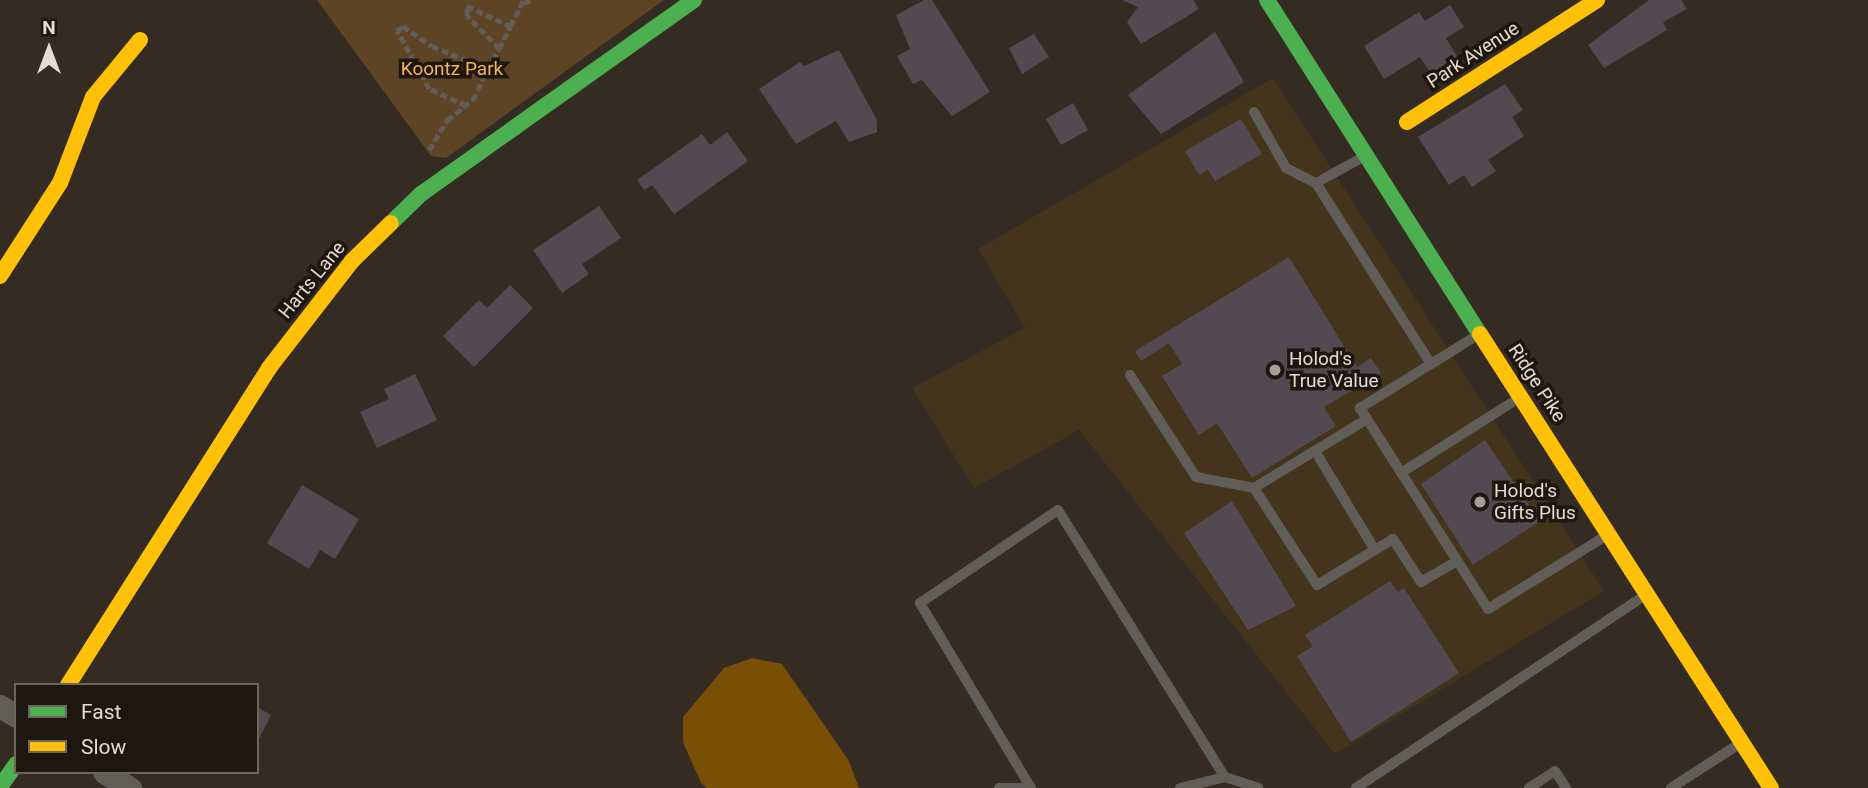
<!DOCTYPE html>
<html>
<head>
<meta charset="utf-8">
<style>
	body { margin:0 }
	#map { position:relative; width:1868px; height:788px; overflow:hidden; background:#342c22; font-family:Roboto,sans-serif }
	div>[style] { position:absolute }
	.built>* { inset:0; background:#45341c }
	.green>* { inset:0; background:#5c4425 }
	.water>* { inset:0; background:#784f05 }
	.building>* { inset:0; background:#534a51 }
	.path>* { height:4.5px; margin-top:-2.25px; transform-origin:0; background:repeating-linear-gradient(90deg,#625d58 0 7px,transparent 0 10.5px) }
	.lane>* { height:10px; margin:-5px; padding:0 5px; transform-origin:5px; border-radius:5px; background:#615e5a }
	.street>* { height:23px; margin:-11.5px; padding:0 11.5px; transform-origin:11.5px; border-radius:11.5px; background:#615e5a }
	.fast>* { height:16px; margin:-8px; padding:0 8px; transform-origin:8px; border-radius:8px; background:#4caf50 }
	.slow>* { height:16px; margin:-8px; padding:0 8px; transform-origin:8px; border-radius:8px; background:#ffc107 }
	.dots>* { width:19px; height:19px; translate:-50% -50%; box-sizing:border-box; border:4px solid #1e170f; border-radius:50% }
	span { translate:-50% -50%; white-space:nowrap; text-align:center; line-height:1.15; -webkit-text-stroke:7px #1e170f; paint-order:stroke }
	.street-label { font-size:19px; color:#e5dbd0 }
	.park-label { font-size:19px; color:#f4b358 }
	.poi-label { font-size:19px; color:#e5dbd0 }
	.left { translate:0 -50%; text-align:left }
	.legend { position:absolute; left:14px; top:683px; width:245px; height:91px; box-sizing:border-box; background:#1e170f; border:2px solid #6e655c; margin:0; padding:9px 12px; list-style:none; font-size:21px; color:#e5dbd0 }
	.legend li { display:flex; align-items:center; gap:14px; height:35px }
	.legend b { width:35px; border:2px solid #6e655c }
	.north { position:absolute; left:14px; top:14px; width:70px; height:70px; -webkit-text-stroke:5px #1e170f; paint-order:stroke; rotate:0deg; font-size:19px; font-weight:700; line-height:28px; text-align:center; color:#e5dbd0 }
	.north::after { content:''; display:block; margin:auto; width:24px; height:32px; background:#e5dbd0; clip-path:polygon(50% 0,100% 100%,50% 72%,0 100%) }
</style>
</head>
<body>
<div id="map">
	<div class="built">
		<i style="clip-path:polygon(1273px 78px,1604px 591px,1335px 754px,1079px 430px,974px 488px,912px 388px,1025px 328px,978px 249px)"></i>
	</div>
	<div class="green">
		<i style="clip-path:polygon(317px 0,664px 0,446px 158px,431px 156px)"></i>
	</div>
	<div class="water">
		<i style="clip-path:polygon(752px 658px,782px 664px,849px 761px,859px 788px,707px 788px,701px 783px,683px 742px,683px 717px,724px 668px)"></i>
	</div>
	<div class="building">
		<i style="clip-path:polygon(924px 0,932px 0,990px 92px,952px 116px,922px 80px,913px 84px,897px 56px,910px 49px,896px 15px)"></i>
		<i style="clip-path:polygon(1122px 0,1193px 0,1199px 9px,1141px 44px,1127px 22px,1138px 7px)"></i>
		<i style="clip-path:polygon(1649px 0,1681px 0,1687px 9px,1663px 22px,1667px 30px,1604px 68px,1588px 45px)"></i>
		<i style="clip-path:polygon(1450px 5px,1464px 27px,1446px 38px,1458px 58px,1431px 74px,1420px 57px,1384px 79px,1364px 46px,1419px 12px,1425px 21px)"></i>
		<i style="clip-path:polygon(1215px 32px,1244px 82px,1161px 134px,1128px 95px)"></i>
		<i style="clip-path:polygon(1034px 34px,1049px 57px,1022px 74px,1009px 48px)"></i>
		<i style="clip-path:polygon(839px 50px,877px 120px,877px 132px,849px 142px,836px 121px,796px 144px,759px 89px,800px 62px,804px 66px)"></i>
		<i style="clip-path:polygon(1505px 84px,1523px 110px,1512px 117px,1524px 136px,1488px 160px,1496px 171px,1472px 187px,1464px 175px,1449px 185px,1418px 137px)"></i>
		<i style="clip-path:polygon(1073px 103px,1088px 130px,1061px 145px,1046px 119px)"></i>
		<i style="clip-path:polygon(1241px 119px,1262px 154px,1215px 181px,1208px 170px,1199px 175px,1185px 151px)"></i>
		<i style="clip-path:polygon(727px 132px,748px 161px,674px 214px,652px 185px,644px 190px,637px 180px,702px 134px,710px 145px)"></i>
		<i style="clip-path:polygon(599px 206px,621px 238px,582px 264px,589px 274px,562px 293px,533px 250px)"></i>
		<i style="clip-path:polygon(1289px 257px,1357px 367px,1371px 358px,1381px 373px,1324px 407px,1336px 426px,1252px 478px,1217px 423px,1199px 435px,1162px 376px,1182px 364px,1169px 343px,1141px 361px,1135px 351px)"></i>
		<i style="clip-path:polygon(510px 285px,533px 308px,474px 367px,443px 336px,479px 300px,487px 308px)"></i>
		<i style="clip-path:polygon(415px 374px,437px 420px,377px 448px,360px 412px,389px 399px,384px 389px)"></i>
		<i style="clip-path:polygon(1485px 440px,1540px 521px,1473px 565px,1421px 484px)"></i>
		<i style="clip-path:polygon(302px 485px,359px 519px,335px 559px,320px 550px,309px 569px,267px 543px)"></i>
		<i style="clip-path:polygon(1232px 501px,1296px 606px,1248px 630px,1184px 533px)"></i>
		<i style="clip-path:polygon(1390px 581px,1398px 592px,1404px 588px,1459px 673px,1351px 742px,1297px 656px,1313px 646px,1305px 635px)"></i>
		<i style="clip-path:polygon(257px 707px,271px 715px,257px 743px)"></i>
	</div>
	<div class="path">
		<i style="left:524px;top:3px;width:8px;rotate:-23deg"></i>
		<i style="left:499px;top:49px;width:25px;rotate:-64deg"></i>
		<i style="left:466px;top:106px;width:41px;rotate:-155.3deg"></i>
		<i style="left:429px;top:89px;width:66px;rotate:-118.9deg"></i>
		<i style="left:397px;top:31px;width:8px;rotate:-40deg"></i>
		<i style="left:403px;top:26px;width:35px;rotate:35deg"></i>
		<i style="left:432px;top:46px;width:60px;rotate:22.7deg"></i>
		<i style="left:487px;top:69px;width:23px;rotate:-59deg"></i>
		<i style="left:499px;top:49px;width:46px;rotate:-134.1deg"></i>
		<i style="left:467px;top:16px;width:10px;rotate:-90deg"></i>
		<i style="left:467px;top:6px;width:47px;rotate:24.9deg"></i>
		<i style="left:510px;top:26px;width:30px;rotate:-62deg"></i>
		<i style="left:429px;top:150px;width:35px;rotate:-59deg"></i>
		<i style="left:447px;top:120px;width:33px;rotate:-38deg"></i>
		<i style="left:473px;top:100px;width:34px;rotate:-66deg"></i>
	</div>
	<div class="lane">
		<i style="left:1254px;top:112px;width:64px;rotate:60.3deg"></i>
		<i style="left:1286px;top:168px;width:34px;rotate:27deg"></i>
		<i style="left:1316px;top:183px;width:214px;rotate:57.6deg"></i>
		<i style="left:1431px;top:364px;width:84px;rotate:148.2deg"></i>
		<i style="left:1360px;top:408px;width:238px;rotate:57.5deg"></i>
		<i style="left:1488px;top:609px;width:137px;rotate:-31.8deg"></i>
		<i style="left:1316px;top:183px;width:54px;rotate:-29deg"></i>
		<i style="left:1431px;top:364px;width:53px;rotate:-31.9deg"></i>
		<i style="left:1130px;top:375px;width:121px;rotate:57.1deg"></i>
		<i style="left:1196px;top:477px;width:59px;rotate:10.7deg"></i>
		<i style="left:1367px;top:419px;width:132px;rotate:148.6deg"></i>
		<i style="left:1254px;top:488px;width:116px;rotate:57deg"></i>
		<i style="left:1317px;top:585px;width:89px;rotate:-31.2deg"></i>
		<i style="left:1393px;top:539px;width:51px;rotate:56.9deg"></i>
		<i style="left:1421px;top:582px;width:42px;rotate:-30.3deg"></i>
		<i style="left:1315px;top:451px;width:116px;rotate:58.8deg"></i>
		<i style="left:1401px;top:473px;width:138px;rotate:-32.5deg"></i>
		<i style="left:999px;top:788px;width:23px"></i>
		<i style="left:1031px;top:788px;width:216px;rotate:-121deg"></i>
		<i style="left:920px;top:603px;width:166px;rotate:-34deg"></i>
		<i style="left:1058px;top:510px;width:315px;rotate:58deg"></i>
		<i style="left:1180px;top:788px;width:46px;rotate:-13.7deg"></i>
		<i style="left:1225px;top:777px;width:35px;rotate:18deg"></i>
		<i style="left:1356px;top:788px;width:344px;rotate:-33.7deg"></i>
		<i style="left:1529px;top:788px;width:31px;rotate:-33deg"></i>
		<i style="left:1555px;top:771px;width:20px;rotate:57deg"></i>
		<i style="left:1671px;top:788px;width:81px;rotate:-32.9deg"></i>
	</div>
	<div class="street">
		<i style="left:0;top:706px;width:19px;rotate:32deg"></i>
		<i style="left:104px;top:772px;width:31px;rotate:32deg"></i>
	</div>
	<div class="fast">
		<i style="left:1267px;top:0;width:396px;rotate:57.5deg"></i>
		<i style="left:391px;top:223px;width:42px;rotate:-44deg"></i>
		<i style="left:421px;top:194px;width:335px;rotate:-35.4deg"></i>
		<i style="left:0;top:787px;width:28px;rotate:-55deg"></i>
	</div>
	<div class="slow">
		<i style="left:1407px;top:122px;width:226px;rotate:-32.7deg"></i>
		<i style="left:0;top:276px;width:111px;rotate:-57.2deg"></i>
		<i style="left:60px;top:183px;width:92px;rotate:-69deg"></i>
		<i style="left:93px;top:97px;width:74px;rotate:-50.5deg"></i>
		<i style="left:1480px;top:334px;width:539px;rotate:57.34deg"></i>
		<i style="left:68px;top:685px;width:375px;rotate:-57.6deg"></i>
		<i style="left:269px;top:368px;width:135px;rotate:-52.2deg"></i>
		<i style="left:352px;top:261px;width:54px;rotate:-44.3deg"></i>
	</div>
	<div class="dots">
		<i style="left:1275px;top:370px;background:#a79e93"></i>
		<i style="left:1480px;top:502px;background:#a79e93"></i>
	</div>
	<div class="street-label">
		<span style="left:1473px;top:55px;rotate:-33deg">Park Avenue</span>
		<span style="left:312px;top:280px;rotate:-51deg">Harts Lane</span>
		<span style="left:1537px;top:383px;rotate:57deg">Ridge Pike</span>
	</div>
	<div class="park-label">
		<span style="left:452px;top:69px">Koontz Park</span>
	</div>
	<div class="poi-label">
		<span class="left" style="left:1289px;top:370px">Holod's<br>True Value</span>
		<span class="left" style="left:1494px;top:502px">Holod's<br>Gifts Plus</span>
	</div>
	<ul class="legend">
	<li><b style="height:9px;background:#4caf50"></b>Fast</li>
	<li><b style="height:9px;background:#ffc107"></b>Slow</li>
	</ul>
	<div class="north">N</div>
</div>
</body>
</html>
